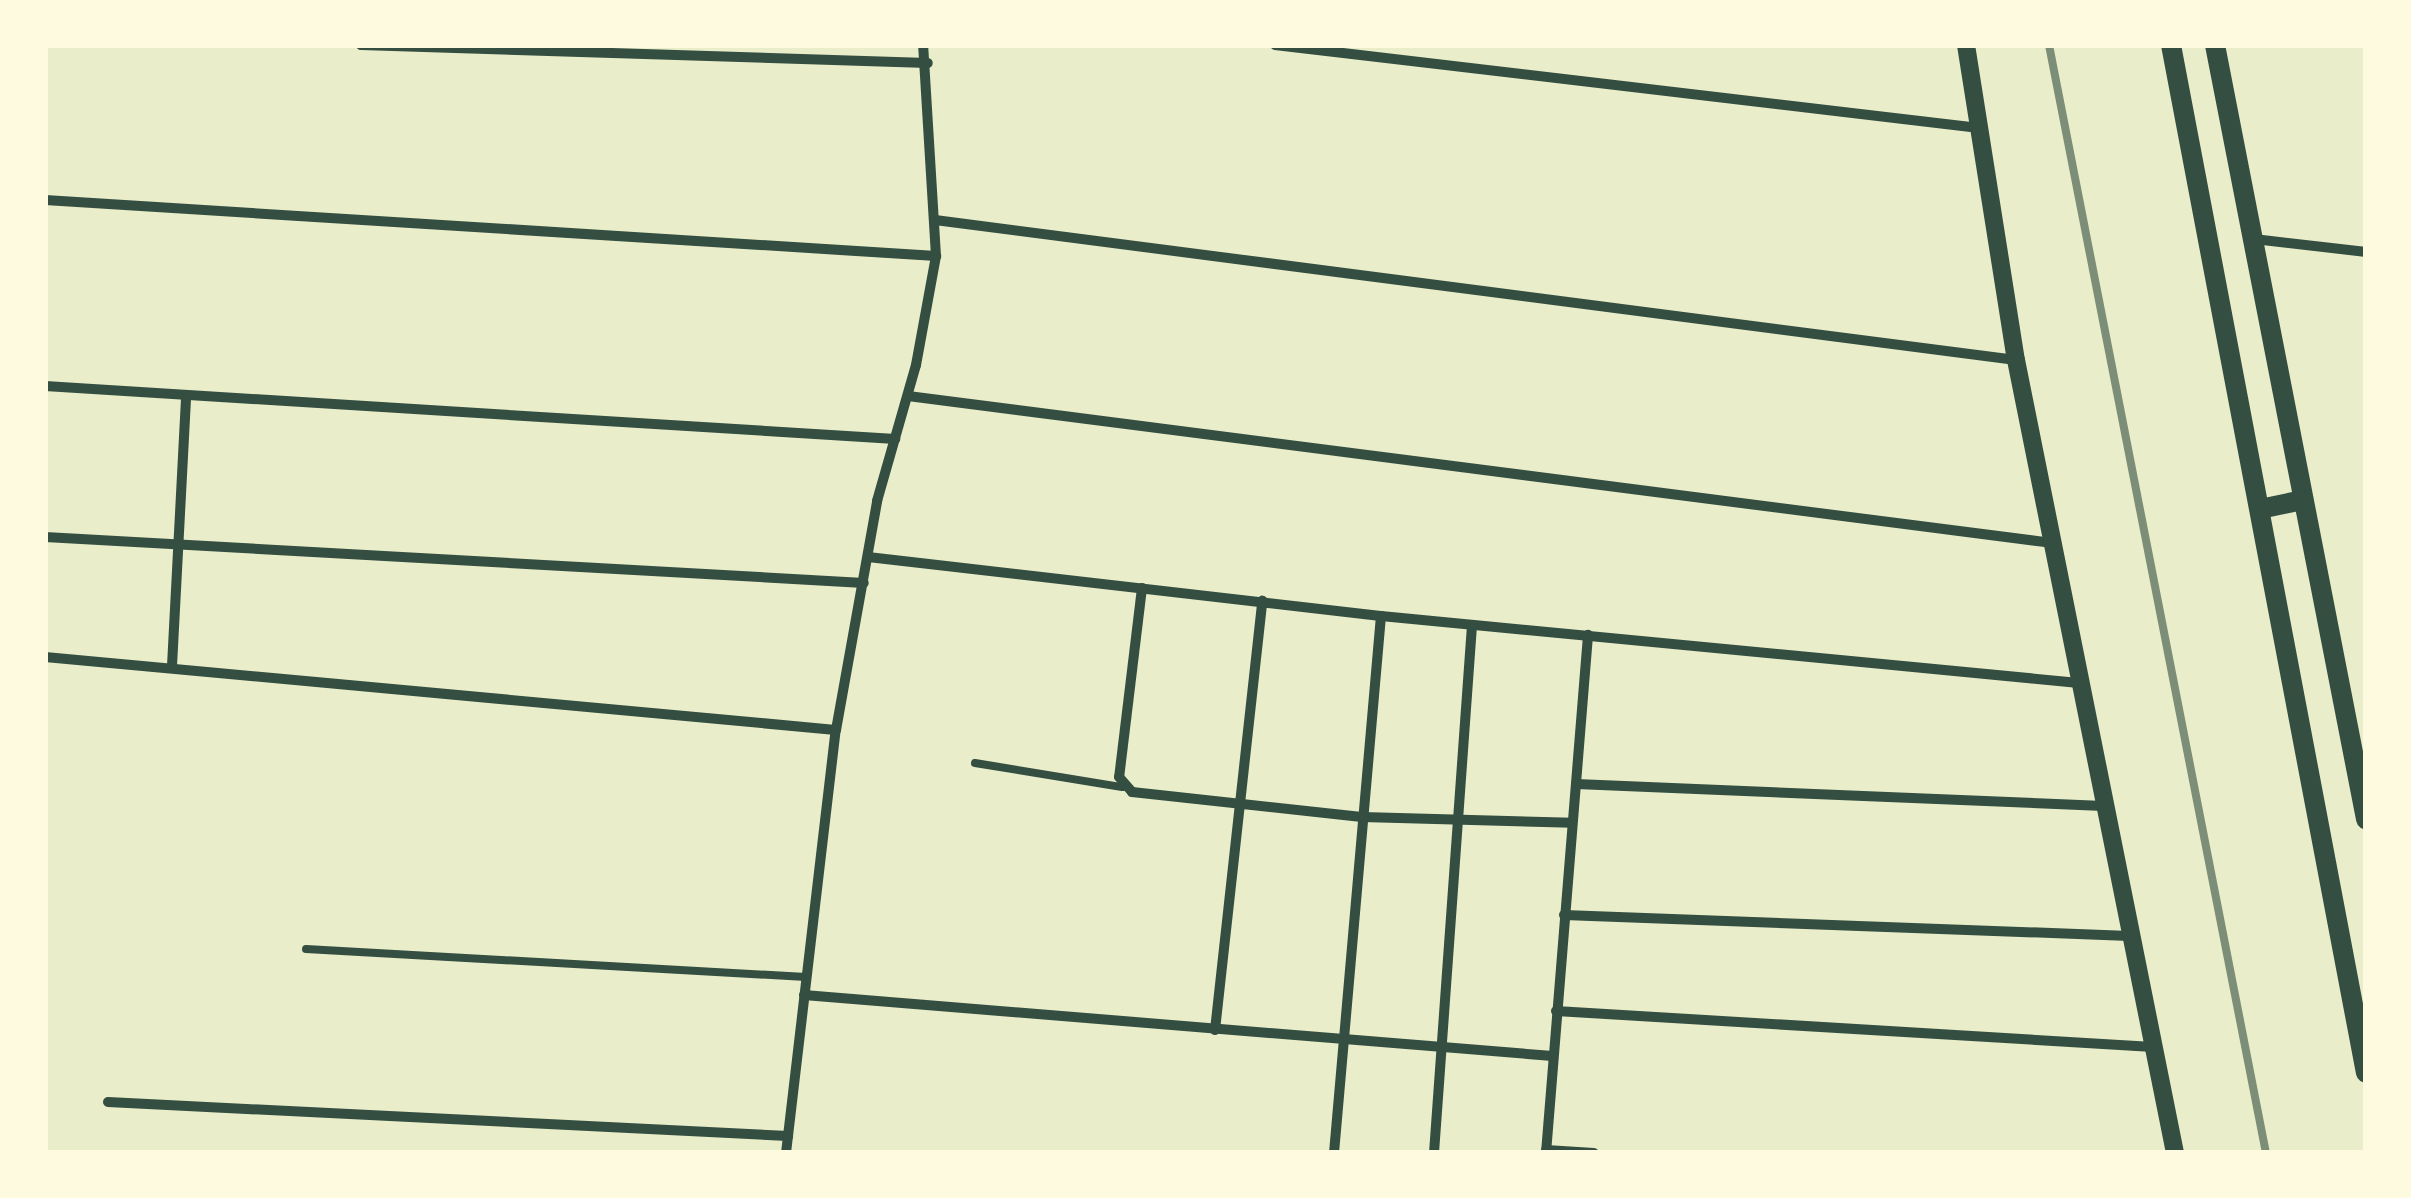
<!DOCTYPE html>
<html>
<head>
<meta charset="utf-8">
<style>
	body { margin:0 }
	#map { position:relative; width:2411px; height:1198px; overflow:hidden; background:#e9edc9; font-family:"DM Sans",sans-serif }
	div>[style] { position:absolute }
	.service>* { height:8px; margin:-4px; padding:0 4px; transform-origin:4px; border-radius:4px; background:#344e41 }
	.minor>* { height:10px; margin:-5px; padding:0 5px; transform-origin:5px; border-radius:5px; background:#344e41 }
	.tertiary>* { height:18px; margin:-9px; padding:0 9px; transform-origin:9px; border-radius:9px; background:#344e41 }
	.secondary>* { height:20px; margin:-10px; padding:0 10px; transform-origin:10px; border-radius:10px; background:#344e41 }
	.rail>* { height:8px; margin:-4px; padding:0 4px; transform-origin:4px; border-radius:4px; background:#7c8e77 }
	span { translate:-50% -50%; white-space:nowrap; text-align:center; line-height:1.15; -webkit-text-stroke:10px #fefae0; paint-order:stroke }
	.frame { position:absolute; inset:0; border:48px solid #fefae0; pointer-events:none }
</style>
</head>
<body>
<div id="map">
	<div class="service">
		<i style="left:975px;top:763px;width:149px;rotate:9.3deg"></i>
		<i style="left:306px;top:949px;width:501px;rotate:3.21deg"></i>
	</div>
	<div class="minor">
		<i style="left:361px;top:45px;width:567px;rotate:1.82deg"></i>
		<i style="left:1275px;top:45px;width:709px;rotate:6.72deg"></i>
		<i style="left:45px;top:200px;width:893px;rotate:3.6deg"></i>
		<i style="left:935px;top:220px;width:1090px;rotate:7.38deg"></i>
		<i style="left:2254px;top:239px;width:113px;rotate:6.6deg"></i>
		<i style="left:45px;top:386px;width:852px;rotate:3.57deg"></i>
		<i style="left:908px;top:396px;width:1153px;rotate:7.32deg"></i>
		<i style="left:45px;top:537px;width:820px;rotate:3.21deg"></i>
		<i style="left:868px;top:557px;width:516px;rotate:6.56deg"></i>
		<i style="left:1381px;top:616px;width:701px;rotate:5.48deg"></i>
		<i style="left:1142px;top:588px;width:190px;rotate:96.9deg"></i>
		<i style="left:1119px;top:777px;width:20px;rotate:49deg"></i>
		<i style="left:1132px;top:792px;width:231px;rotate:6.2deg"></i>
		<i style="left:1362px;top:817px;width:210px;rotate:1.6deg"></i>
		<i style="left:45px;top:657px;width:794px;rotate:5.27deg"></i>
		<i style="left:172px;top:666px;width:269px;rotate:-87deg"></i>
		<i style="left:1576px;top:784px;width:528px;rotate:2.39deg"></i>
		<i style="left:1564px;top:915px;width:566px;rotate:2.12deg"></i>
		<i style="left:804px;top:995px;width:751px;rotate:4.66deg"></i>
		<i style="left:1556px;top:1011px;width:598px;rotate:3.45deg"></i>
		<i style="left:1215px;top:1030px;width:432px;rotate:-83.7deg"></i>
		<i style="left:108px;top:1102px;width:681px;rotate:2.86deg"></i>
		<i style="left:1546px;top:1150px;width:48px;rotate:3.6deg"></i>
		<i style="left:786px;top:1153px;width:426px;rotate:-83.3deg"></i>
		<i style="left:836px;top:730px;width:233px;rotate:-79.8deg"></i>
		<i style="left:877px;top:501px;width:141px;rotate:-74deg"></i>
		<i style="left:916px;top:365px;width:111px;rotate:-79.6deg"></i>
		<i style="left:936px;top:256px;width:211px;rotate:-93.5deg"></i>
		<i style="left:1334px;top:1153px;width:539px;rotate:-85deg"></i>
		<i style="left:1434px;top:1153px;width:529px;rotate:-85.88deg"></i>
		<i style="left:1546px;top:1153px;width:520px;rotate:-85.36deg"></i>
	</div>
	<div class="tertiary">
		<i style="left:1966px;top:45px;width:319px;rotate:81deg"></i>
		<i style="left:2016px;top:360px;width:809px;rotate:78.66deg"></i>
	</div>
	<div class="secondary">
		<i style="left:2171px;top:45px;width:1046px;rotate:79.26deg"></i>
		<i style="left:2215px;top:45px;width:789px;rotate:78.96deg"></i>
		<i style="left:2260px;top:509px;width:44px;rotate:-11.8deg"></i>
	</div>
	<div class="rail">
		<i style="left:2049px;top:45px;width:1129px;rotate:78.92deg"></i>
	</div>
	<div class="frame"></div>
</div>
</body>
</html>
